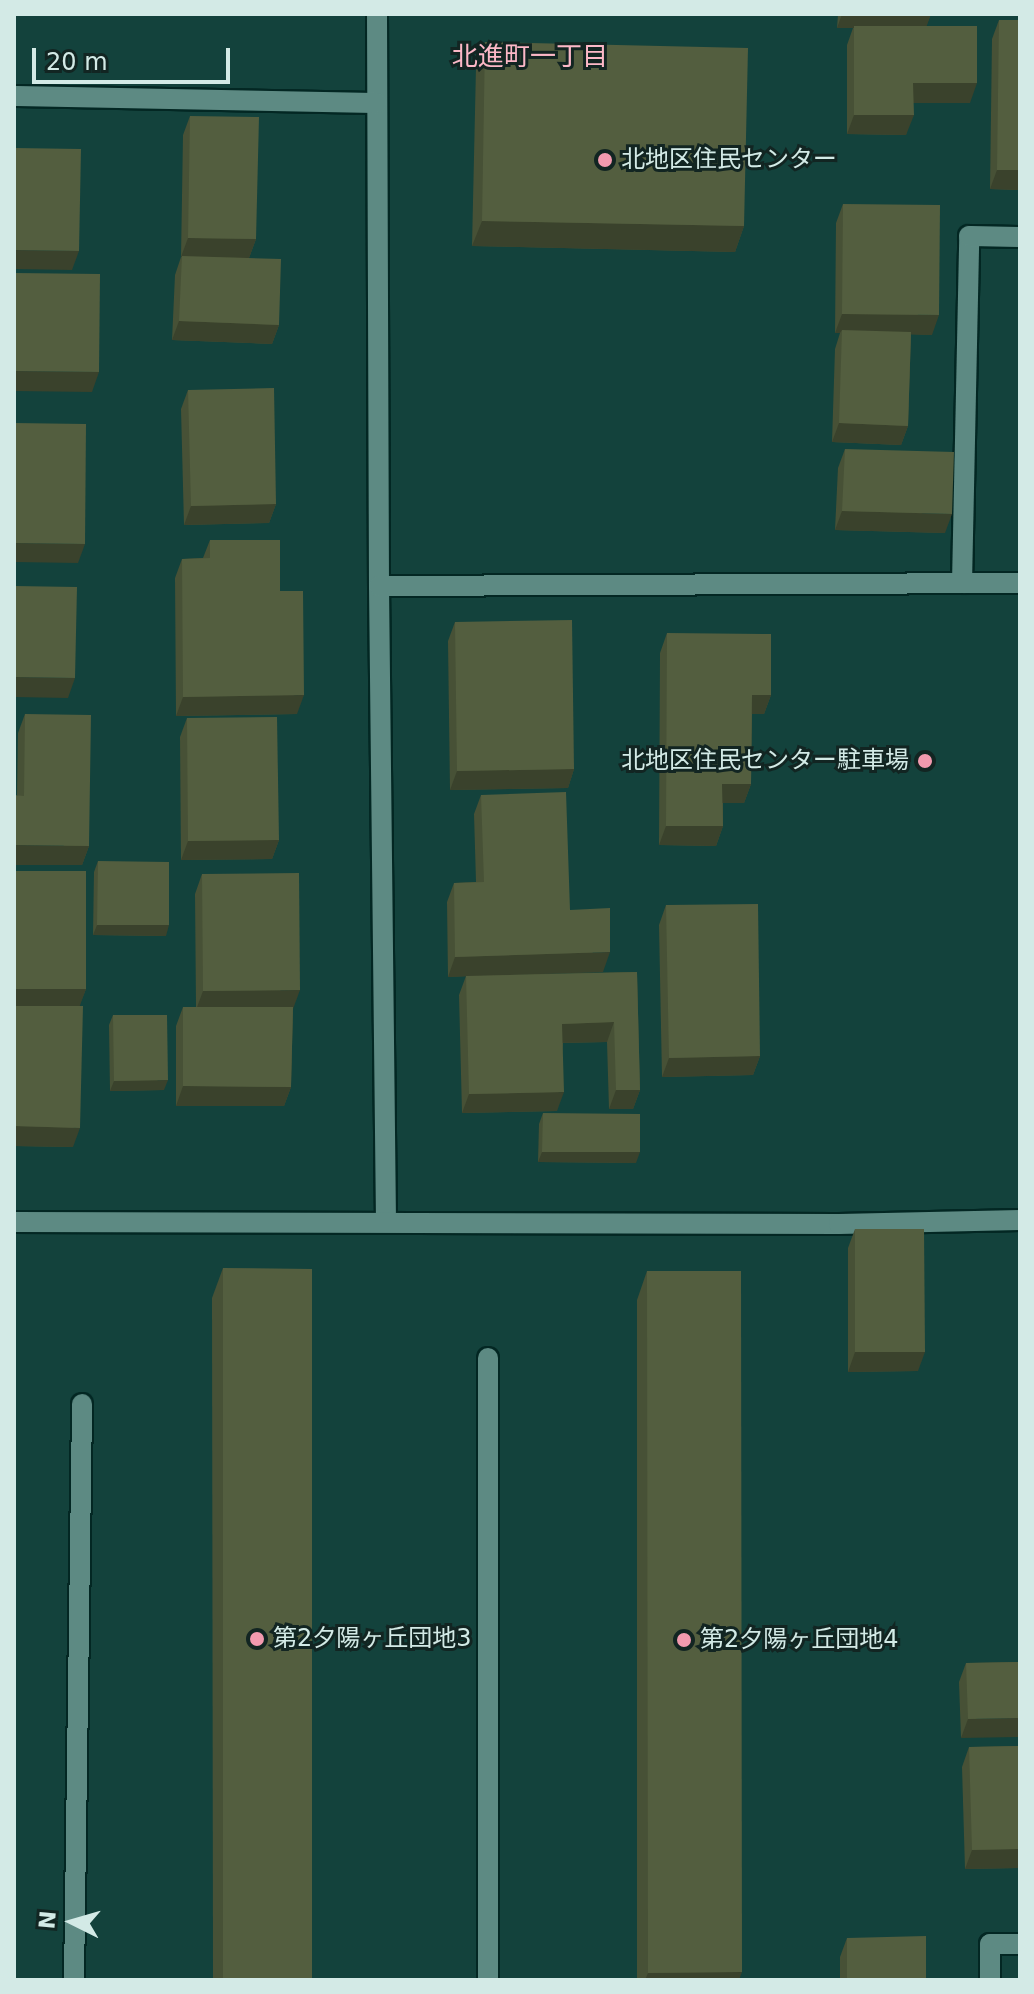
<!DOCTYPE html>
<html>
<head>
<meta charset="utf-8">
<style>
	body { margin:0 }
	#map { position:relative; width:1034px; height:1994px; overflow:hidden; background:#13423c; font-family:"DejaVu Sans","Noto Sans JP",sans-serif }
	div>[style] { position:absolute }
	.roads { filter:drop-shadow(2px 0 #032723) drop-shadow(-2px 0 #032723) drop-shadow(0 2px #032723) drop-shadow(0 -2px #032723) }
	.service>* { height:20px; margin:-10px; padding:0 10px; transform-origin:10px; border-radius:10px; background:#5d8a83 }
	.minor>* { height:20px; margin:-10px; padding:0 10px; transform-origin:10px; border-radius:10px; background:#5d8a83 }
	.wall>* { inset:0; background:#475136 }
	.shaded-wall>* { inset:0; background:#3a422c }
	.building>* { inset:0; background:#535e3f }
	.dots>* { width:22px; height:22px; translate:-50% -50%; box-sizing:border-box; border:4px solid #122522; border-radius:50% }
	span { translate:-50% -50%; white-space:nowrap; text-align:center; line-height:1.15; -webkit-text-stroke:6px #122522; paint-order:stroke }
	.poi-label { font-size:24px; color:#d3eae6 }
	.left { translate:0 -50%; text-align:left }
	.right { translate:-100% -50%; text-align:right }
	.neighbourhood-label { font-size:26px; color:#fcb8c7 }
	.frame { position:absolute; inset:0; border:16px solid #d3eae6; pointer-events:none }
	.north { position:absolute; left:32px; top:1882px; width:80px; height:80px; -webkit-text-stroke:6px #122522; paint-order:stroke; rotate:275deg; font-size:22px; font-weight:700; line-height:32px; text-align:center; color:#d3eae6 }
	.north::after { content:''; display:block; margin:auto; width:28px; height:36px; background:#d3eae6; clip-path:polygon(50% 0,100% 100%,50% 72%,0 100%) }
	.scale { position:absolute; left:32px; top:48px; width:198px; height:36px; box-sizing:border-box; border:4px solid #d3eae6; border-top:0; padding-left:10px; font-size:24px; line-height:28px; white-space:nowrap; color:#d3eae6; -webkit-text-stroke:6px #122522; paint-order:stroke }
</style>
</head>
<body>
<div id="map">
	<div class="roads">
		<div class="service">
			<i style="left:488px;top:1358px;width:622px;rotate:90deg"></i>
			<i style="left:74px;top:1980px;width:576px;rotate:-89.2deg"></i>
			<i style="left:990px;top:1980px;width:36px;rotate:-90deg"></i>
			<i style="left:990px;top:1944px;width:30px"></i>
		</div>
		<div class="minor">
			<i style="left:377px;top:14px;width:572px;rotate:89.8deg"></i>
			<i style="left:379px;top:586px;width:636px;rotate:89.37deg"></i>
			<i style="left:14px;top:96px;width:363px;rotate:1.1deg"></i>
			<i style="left:962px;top:583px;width:347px;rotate:-88.8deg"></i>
			<i style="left:969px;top:236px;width:51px;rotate:1.1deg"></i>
			<i style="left:379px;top:586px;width:641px;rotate:-0.27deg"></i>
			<i style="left:14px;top:1222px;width:825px;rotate:0.14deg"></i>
			<i style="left:839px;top:1224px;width:181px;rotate:-1.3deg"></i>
		</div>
	</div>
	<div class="wall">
		<i style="clip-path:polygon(838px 14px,931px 14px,926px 26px,970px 103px,913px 103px,906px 135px,847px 134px,847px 45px,853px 28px,837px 28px)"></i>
		<i style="clip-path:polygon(999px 20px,1020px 190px,990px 189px,992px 39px)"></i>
		<i style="clip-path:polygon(485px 42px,744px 226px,735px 252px,472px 246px,476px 67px)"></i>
		<i style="clip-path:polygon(190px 116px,256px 239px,249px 258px,279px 325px,272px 344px,172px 340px,175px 275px,181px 257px,183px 135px)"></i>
		<i style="clip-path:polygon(843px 204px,932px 335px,911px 334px,908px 426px,901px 445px,832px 442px,835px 349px,840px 333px,835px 333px,836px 223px)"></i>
		<i style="clip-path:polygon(1020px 273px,1020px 396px,1018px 396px,1019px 276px)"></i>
		<i style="clip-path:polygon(188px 390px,276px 504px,269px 523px,184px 525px,181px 409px)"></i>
		<i style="clip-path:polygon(845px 449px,945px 533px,835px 530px,838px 468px)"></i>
		<i style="clip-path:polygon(210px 540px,280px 591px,297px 714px,176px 716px,175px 578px,182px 559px,203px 558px)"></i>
		<i style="clip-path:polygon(455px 622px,574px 769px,568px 788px,450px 790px,448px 641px)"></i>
		<i style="clip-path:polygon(667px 633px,771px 695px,764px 714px,752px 714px,751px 784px,744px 803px,723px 803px,723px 826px,716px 846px,659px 845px,660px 653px)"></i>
		<i style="clip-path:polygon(25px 714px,89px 846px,82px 865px,17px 795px,18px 733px)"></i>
		<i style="clip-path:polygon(187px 718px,279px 840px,272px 859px,181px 860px,180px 737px)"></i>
		<i style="clip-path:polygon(481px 795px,570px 910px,603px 972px,486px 975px,637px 972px,640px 1090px,633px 1109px,609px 1109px,607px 1042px,563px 1043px,557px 1111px,462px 1113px,459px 995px,466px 976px,448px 977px,447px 902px,454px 883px,476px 882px,474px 814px)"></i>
		<i style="clip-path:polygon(98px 861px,166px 936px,93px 935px,94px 872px)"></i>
		<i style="clip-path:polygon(16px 871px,86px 989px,79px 1006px,73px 1147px,14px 1146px,14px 877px)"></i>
		<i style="clip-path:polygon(202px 874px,293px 1009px,291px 1087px,284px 1106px,176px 1106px,176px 1026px,183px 1007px,196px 1007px,195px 894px)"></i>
		<i style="clip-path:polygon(666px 905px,760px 1056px,753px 1075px,662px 1077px,659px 925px)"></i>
		<i style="clip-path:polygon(113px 1015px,164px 1090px,110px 1091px,109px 1025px)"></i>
		<i style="clip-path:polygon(543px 1113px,636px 1163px,538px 1162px,539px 1124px)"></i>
		<i style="clip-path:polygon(855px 1229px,918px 1371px,848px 1372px,848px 1248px)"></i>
		<i style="clip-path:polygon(223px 1268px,312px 1980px,213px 1980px,212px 1298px)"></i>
		<i style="clip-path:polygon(647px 1271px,739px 1980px,637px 1980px,637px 1300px)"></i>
		<i style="clip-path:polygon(1020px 1662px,961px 1738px,959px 1682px,966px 1663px)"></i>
		<i style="clip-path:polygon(1020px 1746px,1020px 1868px,965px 1869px,962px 1767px,969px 1747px)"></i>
		<i style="clip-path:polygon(847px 1938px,926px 1980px,840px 1980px,840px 1957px)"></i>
	</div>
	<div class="shaded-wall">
		<i style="clip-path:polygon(842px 14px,931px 14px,926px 28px,837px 28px)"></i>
		<i style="clip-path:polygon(913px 83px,977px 83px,970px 103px,906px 103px)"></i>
		<i style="clip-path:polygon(854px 115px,914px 115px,906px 135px,847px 134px)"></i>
		<i style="clip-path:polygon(997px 170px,1020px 170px,1020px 190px,990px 189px)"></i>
		<i style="clip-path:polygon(482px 221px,744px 226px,735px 252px,472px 246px)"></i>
		<i style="clip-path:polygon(188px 238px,256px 239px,249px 258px,181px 257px)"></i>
		<i style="clip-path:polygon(14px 250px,79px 251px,72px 270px,14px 269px)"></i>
		<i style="clip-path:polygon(842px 314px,939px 315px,932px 335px,842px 333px,842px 330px,840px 333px,835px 333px)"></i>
		<i style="clip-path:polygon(179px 321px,279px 325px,272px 344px,172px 340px)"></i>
		<i style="clip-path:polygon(14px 371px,99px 372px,92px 392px,14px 391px)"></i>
		<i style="clip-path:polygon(839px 423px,908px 426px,901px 445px,832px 442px)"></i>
		<i style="clip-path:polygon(276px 504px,269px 523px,184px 525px,191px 506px)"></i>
		<i style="clip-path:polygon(842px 511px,952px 514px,945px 533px,835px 530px)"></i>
		<i style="clip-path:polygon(14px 543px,85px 544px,78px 563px,14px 562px)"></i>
		<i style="clip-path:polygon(14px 677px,75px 678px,68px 698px,14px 697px)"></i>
		<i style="clip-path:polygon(304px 695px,297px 714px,176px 716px,183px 697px)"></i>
		<i style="clip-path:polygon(752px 695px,771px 695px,764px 714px,745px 714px)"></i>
		<i style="clip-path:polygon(574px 769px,568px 788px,450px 790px,457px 771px)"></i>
		<i style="clip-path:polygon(722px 784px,751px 784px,744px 803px,715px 803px)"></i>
		<i style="clip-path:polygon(666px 826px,723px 826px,716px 846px,659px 845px)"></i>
		<i style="clip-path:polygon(279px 840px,272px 859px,181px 860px,188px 841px)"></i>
		<i style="clip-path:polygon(14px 845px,89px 846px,82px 865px,14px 865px)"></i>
		<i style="clip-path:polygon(97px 925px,169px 925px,166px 936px,93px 935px)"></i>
		<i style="clip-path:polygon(610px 952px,603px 972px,448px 977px,455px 957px)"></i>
		<i style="clip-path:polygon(14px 989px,86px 989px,79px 1008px,14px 1008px)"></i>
		<i style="clip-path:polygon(300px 990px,293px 1009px,196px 1010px,203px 991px)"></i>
		<i style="clip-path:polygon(614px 1022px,607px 1042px,555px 1043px,562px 1024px)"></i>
		<i style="clip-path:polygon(760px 1056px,753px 1075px,662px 1077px,669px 1058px)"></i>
		<i style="clip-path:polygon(168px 1080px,164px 1090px,110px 1091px,114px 1081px)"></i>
		<i style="clip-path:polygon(183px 1086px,291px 1087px,284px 1106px,176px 1106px)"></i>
		<i style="clip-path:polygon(616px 1090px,640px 1090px,633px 1109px,609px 1109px)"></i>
		<i style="clip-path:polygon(564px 1092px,557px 1111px,462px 1113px,469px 1094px)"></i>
		<i style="clip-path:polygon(14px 1126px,80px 1128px,73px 1147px,14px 1146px)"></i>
		<i style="clip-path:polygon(542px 1152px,640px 1152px,636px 1163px,538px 1162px)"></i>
		<i style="clip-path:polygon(855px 1352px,925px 1352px,918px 1371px,848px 1372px)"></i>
		<i style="clip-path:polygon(1020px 1718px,1020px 1737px,961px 1738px,968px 1719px)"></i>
		<i style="clip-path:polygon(1020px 1849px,1020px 1868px,965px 1869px,972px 1850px)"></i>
		<i style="clip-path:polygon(742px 1972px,739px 1980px,645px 1980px,648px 1973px)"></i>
	</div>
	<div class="building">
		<i style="clip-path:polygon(999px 20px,1020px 20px,1020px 170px,997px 170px)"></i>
		<i style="clip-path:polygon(854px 26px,977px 26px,977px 83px,913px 83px,914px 115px,854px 115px)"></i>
		<i style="clip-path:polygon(485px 42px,748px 48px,744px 226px,482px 221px)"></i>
		<i style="clip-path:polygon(190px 116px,259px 117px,256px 239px,188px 238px)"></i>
		<i style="clip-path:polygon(14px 148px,81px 149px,79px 251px,14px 250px)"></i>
		<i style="clip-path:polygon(843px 204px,940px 205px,939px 315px,842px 314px)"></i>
		<i style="clip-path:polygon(182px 256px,281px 259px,279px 325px,179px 321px)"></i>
		<i style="clip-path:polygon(15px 273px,100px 274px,99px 372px,14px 371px)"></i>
		<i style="clip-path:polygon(842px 330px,911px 332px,908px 426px,839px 423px)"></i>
		<i style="clip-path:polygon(274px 388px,276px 504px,191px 506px,188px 390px)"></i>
		<i style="clip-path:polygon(14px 423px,86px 424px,85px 544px,14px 543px)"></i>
		<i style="clip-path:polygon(845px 449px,954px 452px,952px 514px,842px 511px)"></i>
		<i style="clip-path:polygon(210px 540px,280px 540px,280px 591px,303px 591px,304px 695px,183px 697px,182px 559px,210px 558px)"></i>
		<i style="clip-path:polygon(14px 586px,77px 587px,75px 678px,14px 677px)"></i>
		<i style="clip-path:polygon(572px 620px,574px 769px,457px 771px,455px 622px)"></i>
		<i style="clip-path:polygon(667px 633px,771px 634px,771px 695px,752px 695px,751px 784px,722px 784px,723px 826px,666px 826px)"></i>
		<i style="clip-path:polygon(25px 714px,91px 715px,89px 846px,14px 845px,14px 795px,24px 796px)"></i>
		<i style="clip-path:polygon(277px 717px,279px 840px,188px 841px,187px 718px)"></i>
		<i style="clip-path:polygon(566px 792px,570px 910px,610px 908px,610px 952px,455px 957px,454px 883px,484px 882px,481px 795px)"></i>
		<i style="clip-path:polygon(98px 861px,169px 862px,169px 925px,97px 925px)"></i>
		<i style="clip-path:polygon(16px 871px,86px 871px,86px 989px,14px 989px,14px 949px,16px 949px)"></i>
		<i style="clip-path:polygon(299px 873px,300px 990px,203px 991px,202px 874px)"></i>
		<i style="clip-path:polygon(758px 904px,760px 1056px,669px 1058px,666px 905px)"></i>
		<i style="clip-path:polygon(637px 972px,640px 1090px,616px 1090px,614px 1022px,562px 1024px,564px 1092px,469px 1094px,466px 976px)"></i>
		<i style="clip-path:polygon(14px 1006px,83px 1006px,80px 1128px,14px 1126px)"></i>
		<i style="clip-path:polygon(183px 1007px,293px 1007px,291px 1087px,183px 1086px)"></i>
		<i style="clip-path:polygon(113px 1015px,167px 1015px,168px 1080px,114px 1081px)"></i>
		<i style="clip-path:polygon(543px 1113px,640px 1114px,640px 1152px,542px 1152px)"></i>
		<i style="clip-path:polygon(855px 1229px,924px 1229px,925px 1352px,855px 1352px)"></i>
		<i style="clip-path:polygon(223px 1268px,312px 1269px,312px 1980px,223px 1980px)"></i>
		<i style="clip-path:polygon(647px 1271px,741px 1271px,742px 1972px,648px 1973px)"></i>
		<i style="clip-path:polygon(1020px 1662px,1020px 1718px,968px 1719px,966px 1663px)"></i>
		<i style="clip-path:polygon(1020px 1746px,1020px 1849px,972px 1850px,969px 1747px)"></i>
		<i style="clip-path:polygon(926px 1936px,926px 1980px,847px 1980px,847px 1938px)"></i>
	</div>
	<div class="dots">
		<i style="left:605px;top:160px;background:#f29aaf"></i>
		<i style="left:925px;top:761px;background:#f29aaf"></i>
		<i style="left:257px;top:1639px;background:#f29aaf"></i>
		<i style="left:684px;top:1640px;background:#f29aaf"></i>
	</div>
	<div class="poi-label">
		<span class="left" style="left:621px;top:160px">北地区住民センター</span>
		<span class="right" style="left:909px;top:761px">北地区住民センター駐車場</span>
		<span class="left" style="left:273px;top:1639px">第2夕陽ヶ丘団地3</span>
		<span class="left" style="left:700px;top:1640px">第2夕陽ヶ丘団地4</span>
	</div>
	<div class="neighbourhood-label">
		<span style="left:530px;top:57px">北進町一丁目</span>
	</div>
	<div class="frame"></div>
	<div class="north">N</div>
	<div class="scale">20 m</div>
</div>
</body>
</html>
